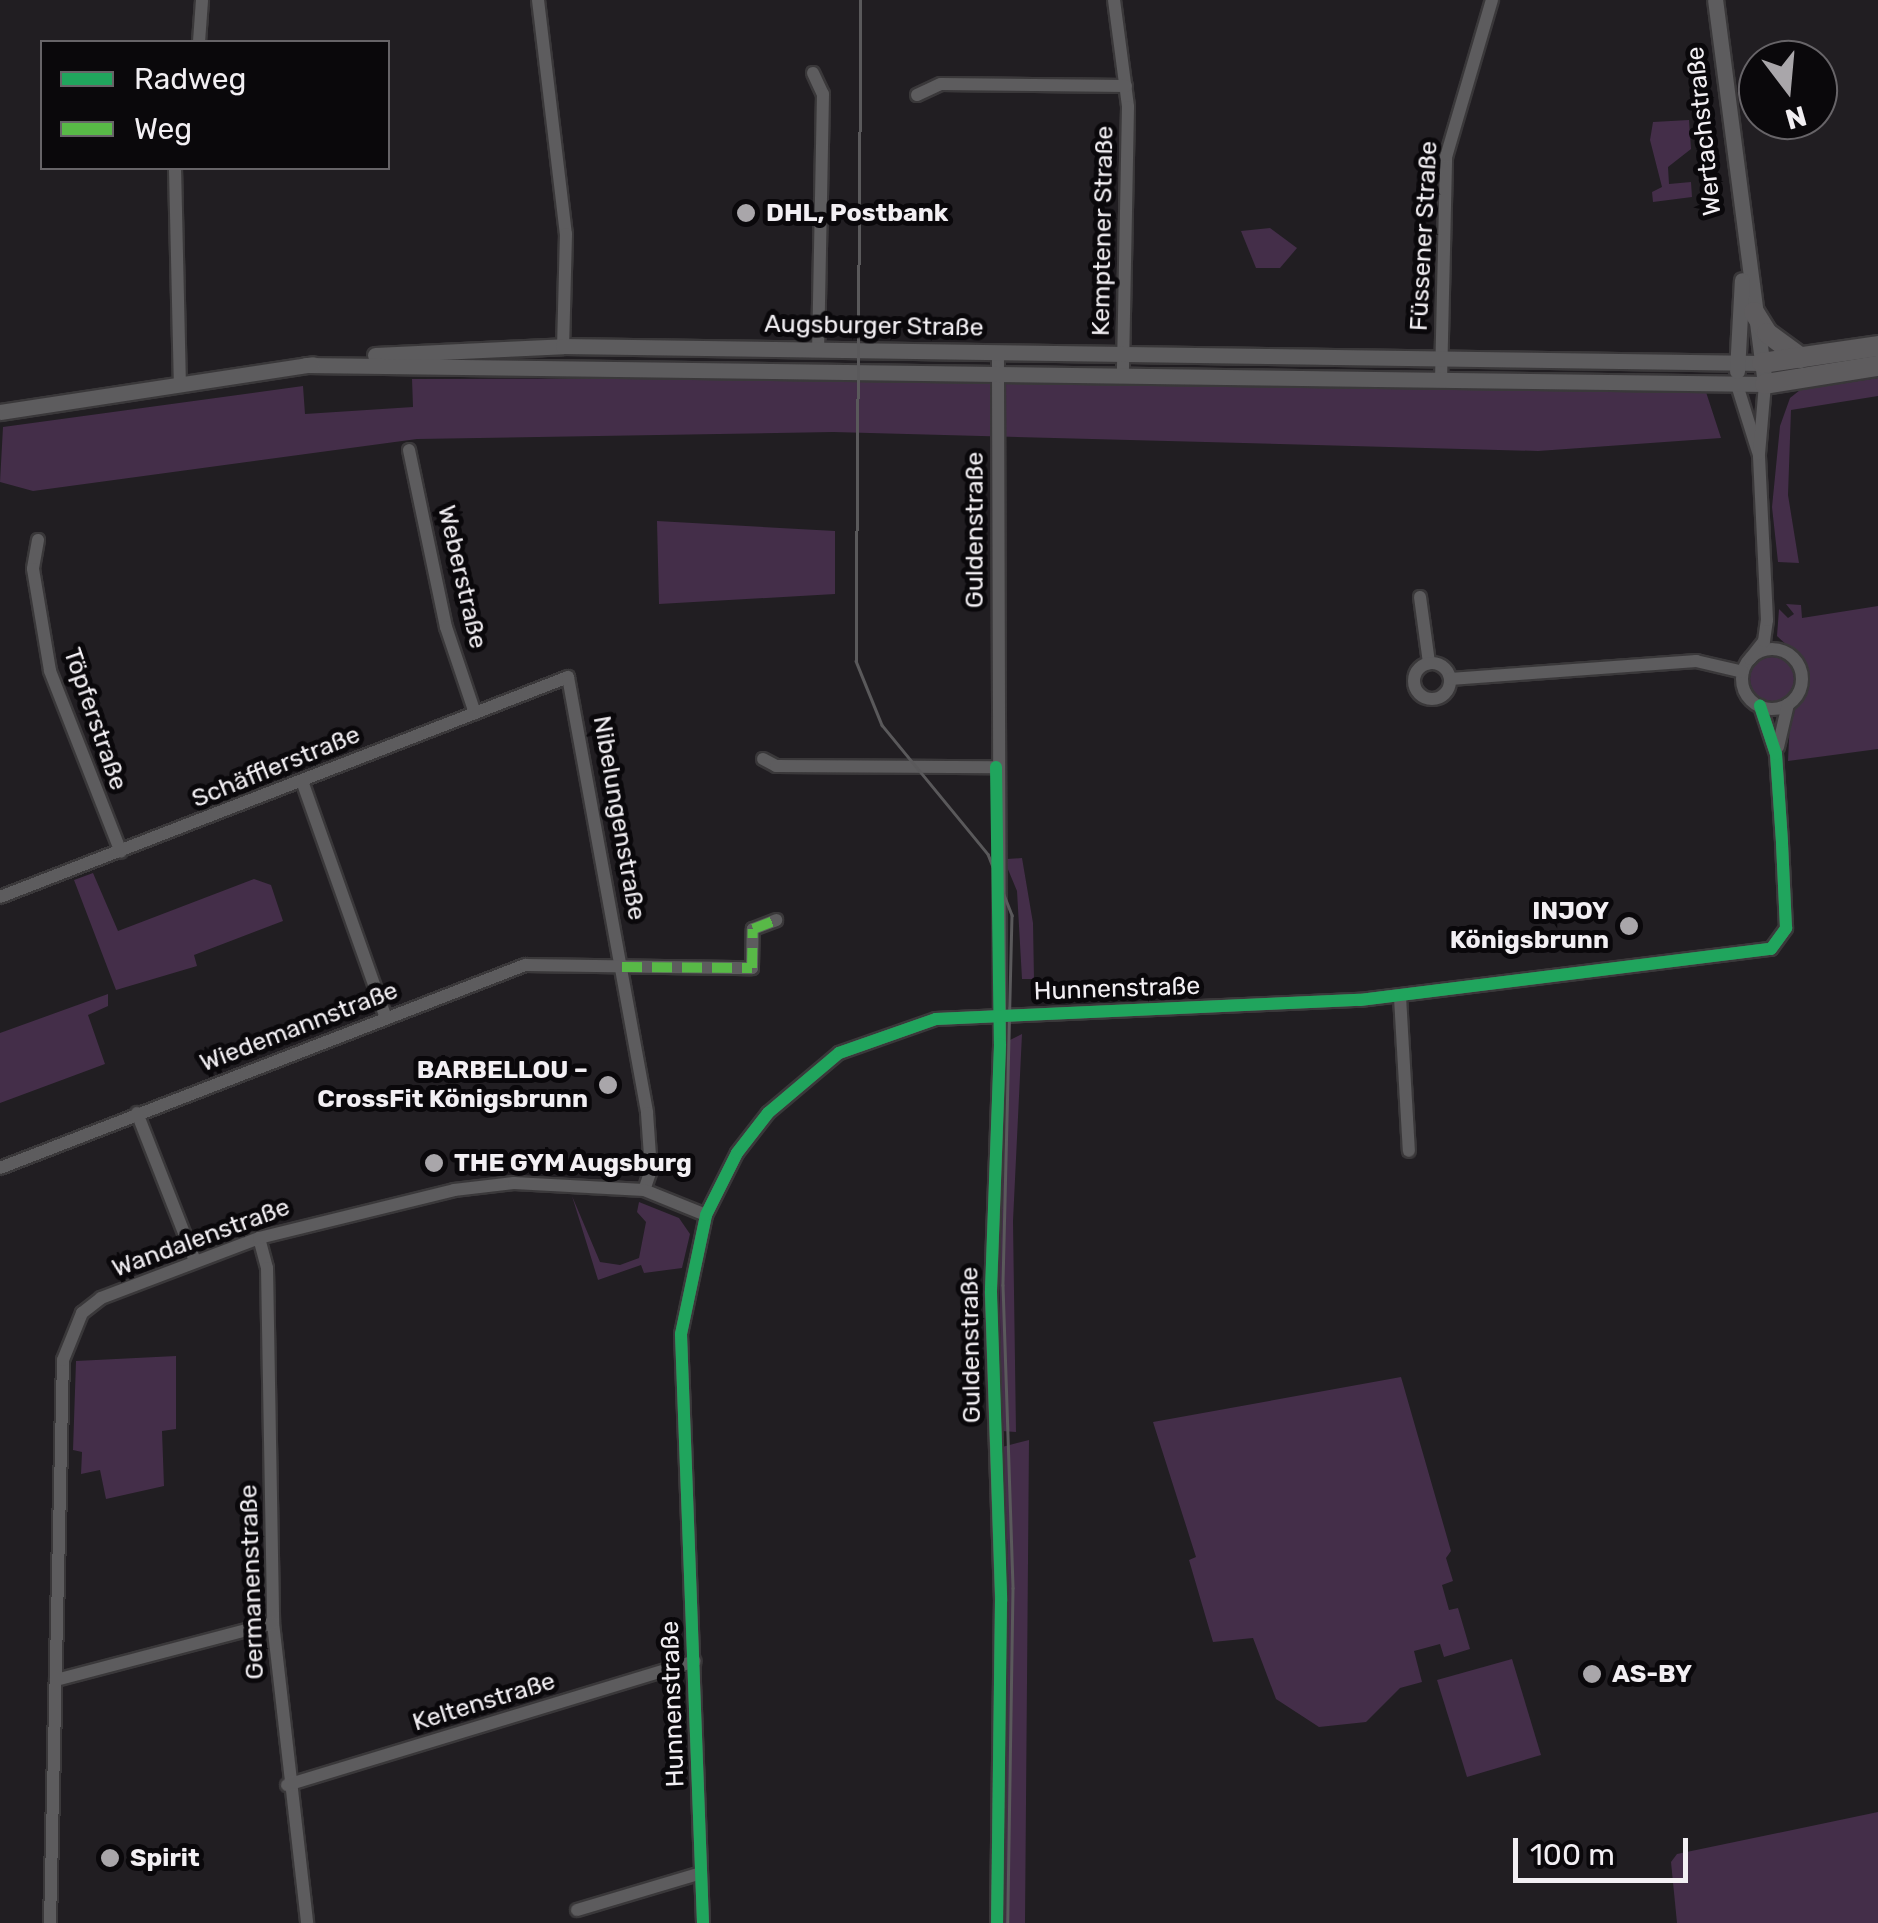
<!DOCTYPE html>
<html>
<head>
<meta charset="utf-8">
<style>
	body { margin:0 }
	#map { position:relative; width:1878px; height:1923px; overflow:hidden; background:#211e22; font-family:Rubik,sans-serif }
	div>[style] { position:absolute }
	.green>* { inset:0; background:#442e49 }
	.round { border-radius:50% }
	.roads { filter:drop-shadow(2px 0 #3a383a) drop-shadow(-2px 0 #3a383a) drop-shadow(0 2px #3a383a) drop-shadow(0 -2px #3a383a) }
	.minor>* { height:12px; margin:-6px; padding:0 6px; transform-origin:6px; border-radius:6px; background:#5d5c5e }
	.minor>.ring { margin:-6px; padding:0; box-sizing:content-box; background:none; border:12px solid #5d5c5e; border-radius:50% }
	.tertiary>* { height:15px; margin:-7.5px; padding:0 7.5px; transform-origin:7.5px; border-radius:7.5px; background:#5d5c5e }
	.trunk>* { height:20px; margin:-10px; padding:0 10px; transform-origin:10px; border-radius:10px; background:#5e5c5e }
	.tram>* { height:2.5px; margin:-1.25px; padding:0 1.25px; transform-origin:1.25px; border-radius:1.25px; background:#5a595b }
	.quiet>* { height:10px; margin-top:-5px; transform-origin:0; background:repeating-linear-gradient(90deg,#58b947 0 20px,transparent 0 30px) }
	.cycleway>* { height:12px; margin:-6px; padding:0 6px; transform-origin:6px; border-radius:6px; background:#20a55d }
	.dots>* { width:28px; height:28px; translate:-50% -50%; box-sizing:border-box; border:5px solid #0a080b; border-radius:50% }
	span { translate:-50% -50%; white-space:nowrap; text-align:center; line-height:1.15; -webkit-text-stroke:10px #0a080b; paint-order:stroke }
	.street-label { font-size:25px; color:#f2eff3 }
	.poi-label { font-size:25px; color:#f2eff3; font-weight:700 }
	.left { translate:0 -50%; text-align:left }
	.right { translate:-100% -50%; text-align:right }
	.legend { position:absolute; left:40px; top:40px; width:350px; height:130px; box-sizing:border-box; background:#0a080b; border:2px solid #676468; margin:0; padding:12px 18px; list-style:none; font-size:30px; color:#f2eff3 }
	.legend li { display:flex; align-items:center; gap:20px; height:50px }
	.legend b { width:50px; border:2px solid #676468 }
	.north { position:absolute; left:1738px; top:40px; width:100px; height:100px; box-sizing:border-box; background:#0a080b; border:2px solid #676468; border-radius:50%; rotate:164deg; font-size:28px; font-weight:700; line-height:40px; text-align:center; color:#f2eff3 }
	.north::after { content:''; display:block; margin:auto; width:35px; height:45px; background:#a9a6aa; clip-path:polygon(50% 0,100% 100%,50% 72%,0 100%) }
	.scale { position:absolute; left:1513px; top:1838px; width:175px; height:45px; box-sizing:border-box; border:5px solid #f2eff3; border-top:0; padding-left:12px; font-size:30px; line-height:35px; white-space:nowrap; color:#f2eff3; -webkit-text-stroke:8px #0a080b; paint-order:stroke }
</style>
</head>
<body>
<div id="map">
	<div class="green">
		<i style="clip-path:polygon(1689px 120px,1691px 149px,1668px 167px,1669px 184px,1691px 182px,1692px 197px,1653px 202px,1652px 192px,1662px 187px,1650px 140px,1653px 122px)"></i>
		<i style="clip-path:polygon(1270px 228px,1297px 248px,1280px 268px,1256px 268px,1241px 231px)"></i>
		<i style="clip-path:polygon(817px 378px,1706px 392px,1721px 438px,1538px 451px,833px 432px,417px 439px,33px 491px,0 482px,3px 427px,303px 386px,305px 414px,413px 407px,412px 379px)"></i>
		<i style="clip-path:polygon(1878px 378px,1878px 396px,1791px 410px,1788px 495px,1799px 563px,1778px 562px,1772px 507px,1780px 426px,1790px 398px,1800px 390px)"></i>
		<i style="clip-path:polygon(657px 521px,835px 531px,835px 594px,659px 604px)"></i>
		<i style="clip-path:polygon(1786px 604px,1801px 605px,1802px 618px,1878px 606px,1878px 749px,1788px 761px,1790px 718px,1808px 684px,1802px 659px,1777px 636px,1779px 609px,1788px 618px,1794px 614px)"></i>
		<i class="round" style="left:1750px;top:657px;width:44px;height:44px"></i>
		<i style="clip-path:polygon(1022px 858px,1033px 923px,1034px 979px,1022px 979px,1017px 891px,1007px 867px,1007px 859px)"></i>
		<i style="clip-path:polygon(93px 873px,118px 931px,254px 879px,271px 885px,283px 921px,194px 955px,197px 966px,116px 990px,74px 880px)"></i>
		<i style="clip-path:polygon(108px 994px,108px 1006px,88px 1015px,105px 1064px,0 1103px,0 1033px)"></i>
		<i style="clip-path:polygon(1022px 1034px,1013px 1221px,1016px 1432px,1002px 1431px,999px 1260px,1006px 1042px)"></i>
		<i style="clip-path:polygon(572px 1196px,600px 1262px,620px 1265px,639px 1258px,646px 1222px,637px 1212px,639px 1202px,679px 1218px,690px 1234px,682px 1268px,644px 1273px,641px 1265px,598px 1280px)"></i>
		<i style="clip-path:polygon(176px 1356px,176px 1429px,162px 1431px,164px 1486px,106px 1499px,100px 1470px,81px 1474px,82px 1452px,73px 1450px,76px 1361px)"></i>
		<i style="clip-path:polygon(1401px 1377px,1451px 1551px,1446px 1558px,1453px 1581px,1442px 1585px,1449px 1610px,1458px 1608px,1470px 1649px,1444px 1657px,1440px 1644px,1414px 1651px,1422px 1682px,1400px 1688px,1366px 1722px,1319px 1727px,1276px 1699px,1253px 1638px,1213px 1642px,1189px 1560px,1196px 1557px,1153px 1422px)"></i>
		<i style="clip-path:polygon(1029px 1440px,1025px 1923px,1003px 1923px,1008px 1557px,1002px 1447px)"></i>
		<i style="clip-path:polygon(1512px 1659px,1541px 1755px,1467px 1777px,1437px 1680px)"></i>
		<i style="clip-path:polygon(1878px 1812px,1878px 1923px,1677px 1923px,1671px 1862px,1677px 1854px)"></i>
	</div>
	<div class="roads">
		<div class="minor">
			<i style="left:538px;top:0;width:236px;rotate:83.2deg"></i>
			<i style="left:566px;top:234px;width:112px;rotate:91.5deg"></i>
			<i style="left:1114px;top:0;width:108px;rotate:82.5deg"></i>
			<i style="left:1128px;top:107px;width:269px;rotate:91.1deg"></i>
			<i style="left:199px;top:42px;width:42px;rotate:-85.9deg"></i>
			<i style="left:813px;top:73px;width:23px;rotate:65deg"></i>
			<i style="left:823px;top:94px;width:256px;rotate:91.1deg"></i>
			<i style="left:917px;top:95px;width:26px;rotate:-25deg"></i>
			<i style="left:941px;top:84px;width:185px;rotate:0.6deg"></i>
			<i style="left:175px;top:168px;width:215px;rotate:88.7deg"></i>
			<i style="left:1441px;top:381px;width:224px;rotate:-88.7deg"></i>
			<i style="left:1446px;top:157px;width:164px;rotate:-73.7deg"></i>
			<i style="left:1737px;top:385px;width:70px;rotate:72.6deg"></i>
			<i style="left:409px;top:450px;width:181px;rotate:78.2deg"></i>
			<i style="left:446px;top:627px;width:91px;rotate:71.4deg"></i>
			<i style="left:38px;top:540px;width:29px;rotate:100deg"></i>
			<i style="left:33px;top:569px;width:103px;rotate:80.5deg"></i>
			<i style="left:50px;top:671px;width:194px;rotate:68.6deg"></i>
			<i style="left:1420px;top:597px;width:67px;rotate:82.2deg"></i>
			<i class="ring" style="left:1742px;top:649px;width:48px;height:48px"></i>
			<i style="left:1750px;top:659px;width:23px;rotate:-52deg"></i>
			<i style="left:1764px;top:641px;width:21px;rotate:-82deg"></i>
			<i style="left:1767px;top:620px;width:166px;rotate:-92.8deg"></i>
			<i style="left:1759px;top:454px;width:70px;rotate:-85.1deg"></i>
			<i class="ring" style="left:1414px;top:663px;width:24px;height:24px"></i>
			<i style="left:1450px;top:679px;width:247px;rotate:-4.2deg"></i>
			<i style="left:1696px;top:661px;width:48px;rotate:13.2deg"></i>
			<i style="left:1778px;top:747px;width:44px;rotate:-76.9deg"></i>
			<i style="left:763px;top:759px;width:15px;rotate:28deg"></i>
			<i style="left:776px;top:766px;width:220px;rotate:0.3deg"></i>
			<i style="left:302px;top:781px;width:251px;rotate:70.5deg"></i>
			<i style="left:0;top:897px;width:609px;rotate:-21.17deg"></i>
			<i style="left:568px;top:677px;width:443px;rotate:79.7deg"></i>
			<i style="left:647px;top:1113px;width:57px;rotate:86deg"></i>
			<i style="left:651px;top:1170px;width:21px;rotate:109deg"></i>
			<i style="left:1400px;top:997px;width:154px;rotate:86.7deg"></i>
			<i style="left:137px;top:1113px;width:159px;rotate:68.6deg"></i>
			<i style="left:0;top:1168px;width:563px;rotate:-21.14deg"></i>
			<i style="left:525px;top:965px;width:227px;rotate:0.8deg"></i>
			<i style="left:752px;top:968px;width:39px;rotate:-89deg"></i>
			<i style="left:753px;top:929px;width:25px;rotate:-21deg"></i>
			<i style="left:259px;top:1238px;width:31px;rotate:75deg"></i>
			<i style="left:267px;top:1268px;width:355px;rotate:89deg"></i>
			<i style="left:273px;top:1623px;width:302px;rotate:83.5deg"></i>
			<i style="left:56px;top:1680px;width:224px;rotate:-14.7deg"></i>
			<i style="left:287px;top:1785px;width:426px;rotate:-16.9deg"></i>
			<i style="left:577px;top:1910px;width:129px;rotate:-16.6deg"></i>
			<i style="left:50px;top:1923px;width:563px;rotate:-88.68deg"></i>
			<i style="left:63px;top:1360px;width:51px;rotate:-68deg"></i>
			<i style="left:82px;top:1313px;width:24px;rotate:-38deg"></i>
			<i style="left:101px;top:1298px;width:169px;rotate:-20.8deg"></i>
			<i style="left:259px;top:1238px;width:201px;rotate:-13.8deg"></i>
			<i style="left:454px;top:1190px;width:60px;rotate:-6.7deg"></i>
			<i style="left:514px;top:1183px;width:130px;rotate:3.1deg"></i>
			<i style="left:644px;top:1190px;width:67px;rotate:22deg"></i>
			<i style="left:703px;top:1923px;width:589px;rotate:-92.14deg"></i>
			<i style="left:681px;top:1334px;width:122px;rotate:-78.1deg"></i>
			<i style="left:706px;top:1215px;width:69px;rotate:-63.4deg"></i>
			<i style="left:737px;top:1153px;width:51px;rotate:-52.2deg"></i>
			<i style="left:768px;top:1113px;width:93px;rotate:-40.2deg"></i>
			<i style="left:839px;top:1053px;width:103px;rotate:-19.3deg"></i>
			<i style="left:936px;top:1019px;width:424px;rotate:-2.6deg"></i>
			<i style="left:1360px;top:1000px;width:414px;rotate:-7.1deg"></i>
			<i style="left:1771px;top:949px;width:26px;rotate:-54deg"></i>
			<i style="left:1786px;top:928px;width:86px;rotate:-92.7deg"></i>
			<i style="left:1782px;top:842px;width:88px;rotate:-93.9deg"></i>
			<i style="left:1776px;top:754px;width:51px;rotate:-108.4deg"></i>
			<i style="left:997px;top:1923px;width:322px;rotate:-89.3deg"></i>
			<i style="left:1001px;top:1601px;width:309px;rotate:-91.9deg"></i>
			<i style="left:991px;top:1292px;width:248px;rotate:-87.9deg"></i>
			<i style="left:1000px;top:1044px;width:692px;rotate:-90.17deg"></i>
		</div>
		<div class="tertiary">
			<i style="left:375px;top:355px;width:188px;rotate:-2.7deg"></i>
			<i style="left:563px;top:346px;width:1199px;rotate:0.81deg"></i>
			<i style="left:306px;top:365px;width:1459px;rotate:0.75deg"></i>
			<i style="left:1765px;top:384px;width:387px;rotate:-97.4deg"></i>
			<i style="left:1737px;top:371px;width:91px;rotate:-86.9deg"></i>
			<i style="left:0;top:412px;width:316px;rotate:-8.7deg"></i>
		</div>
		<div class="trunk">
			<i style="left:1754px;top:312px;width:25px;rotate:58deg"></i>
			<i style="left:1767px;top:333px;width:42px;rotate:36.3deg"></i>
			<i style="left:1762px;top:363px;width:117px;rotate:-8.3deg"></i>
			<i style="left:1765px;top:384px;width:114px;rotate:-9.1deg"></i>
		</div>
	</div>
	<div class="tram">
		<i style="left:861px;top:0;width:661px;rotate:90.43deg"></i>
		<i style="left:856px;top:661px;width:69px;rotate:67.9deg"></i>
		<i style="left:882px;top:725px;width:167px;rotate:50.6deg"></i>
		<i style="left:988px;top:854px;width:66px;rotate:68.5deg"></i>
		<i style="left:1012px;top:915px;width:370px;rotate:91.4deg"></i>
		<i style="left:1003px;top:1285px;width:303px;rotate:88.1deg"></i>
		<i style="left:1013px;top:1588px;width:335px;rotate:90.9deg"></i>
	</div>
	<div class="quiet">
		<i style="left:622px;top:967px;width:130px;rotate:0.4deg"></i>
		<i style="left:752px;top:968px;width:39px;rotate:-89deg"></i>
		<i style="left:753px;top:929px;width:25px;rotate:-21deg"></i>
	</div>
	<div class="cycleway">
		<i style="left:996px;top:767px;width:277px;rotate:89.2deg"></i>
		<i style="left:1000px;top:1044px;width:248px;rotate:92.1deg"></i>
		<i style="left:991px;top:1292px;width:309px;rotate:88.1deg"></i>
		<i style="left:1001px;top:1601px;width:322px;rotate:90.7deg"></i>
		<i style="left:703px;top:1923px;width:589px;rotate:-92.14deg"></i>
		<i style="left:681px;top:1334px;width:122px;rotate:-78.1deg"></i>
		<i style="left:706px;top:1215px;width:69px;rotate:-63.4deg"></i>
		<i style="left:737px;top:1153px;width:51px;rotate:-52.2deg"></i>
		<i style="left:768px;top:1113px;width:93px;rotate:-40.2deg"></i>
		<i style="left:839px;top:1053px;width:103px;rotate:-19.3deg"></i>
		<i style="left:936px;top:1019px;width:424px;rotate:-2.6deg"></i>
		<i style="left:1360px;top:1000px;width:414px;rotate:-7.1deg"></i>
		<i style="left:1771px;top:949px;width:26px;rotate:-54deg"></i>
		<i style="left:1786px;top:928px;width:86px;rotate:-92.7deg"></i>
		<i style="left:1782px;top:842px;width:88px;rotate:-93.9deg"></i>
		<i style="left:1776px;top:754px;width:51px;rotate:-108.4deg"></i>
	</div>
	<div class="dots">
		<i style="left:746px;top:213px;background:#a9a6aa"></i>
		<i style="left:1629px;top:926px;background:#a9a6aa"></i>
		<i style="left:608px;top:1085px;background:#a9a6aa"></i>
		<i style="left:434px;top:1163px;background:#a9a6aa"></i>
		<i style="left:1592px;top:1674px;background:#a9a6aa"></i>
		<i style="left:110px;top:1858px;background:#a9a6aa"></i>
	</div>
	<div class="street-label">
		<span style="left:1704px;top:131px;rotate:-96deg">Wertachstraße</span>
		<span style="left:1103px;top:231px;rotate:-89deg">Kemptener Straße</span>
		<span style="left:1424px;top:236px;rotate:-87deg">Füssener Straße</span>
		<span style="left:874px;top:326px;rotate:1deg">Augsburger Straße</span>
		<span style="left:975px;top:530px;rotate:-90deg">Guldenstraße</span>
		<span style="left:462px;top:577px;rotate:77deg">Weberstraße</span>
		<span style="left:95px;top:719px;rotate:71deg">Töpferstraße</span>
		<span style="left:276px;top:767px;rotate:-22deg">Schäfflerstraße</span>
		<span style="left:619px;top:818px;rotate:80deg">Nibelungenstraße</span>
		<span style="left:1117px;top:989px;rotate:-2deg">Hunnenstraße</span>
		<span style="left:299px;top:1027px;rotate:-21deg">Wiedemannstraße</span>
		<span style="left:201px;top:1238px;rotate:-20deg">Wandalenstraße</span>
		<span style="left:971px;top:1345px;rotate:-91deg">Guldenstraße</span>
		<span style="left:252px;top:1582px;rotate:-92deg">Germanenstraße</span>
		<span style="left:484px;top:1702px;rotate:-17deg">Keltenstraße</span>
		<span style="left:673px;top:1704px;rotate:-92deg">Hunnenstraße</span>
	</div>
	<div class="poi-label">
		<span class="left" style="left:766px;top:213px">DHL, Postbank</span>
		<span class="right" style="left:1609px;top:926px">INJOY<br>Königsbrunn</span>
		<span class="right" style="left:588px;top:1085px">BARBELLOU –<br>CrossFit Königsbrunn</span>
		<span class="left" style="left:454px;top:1163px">THE GYM Augsburg</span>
		<span class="left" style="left:1612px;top:1674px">AS-BY</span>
		<span class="left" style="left:130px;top:1858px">Spirit</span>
	</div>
	<ul class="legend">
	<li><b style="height:12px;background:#20a55d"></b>Radweg</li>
	<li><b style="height:12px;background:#58b947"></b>Weg</li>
	</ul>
	<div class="north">N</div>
	<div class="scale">100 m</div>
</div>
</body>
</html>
